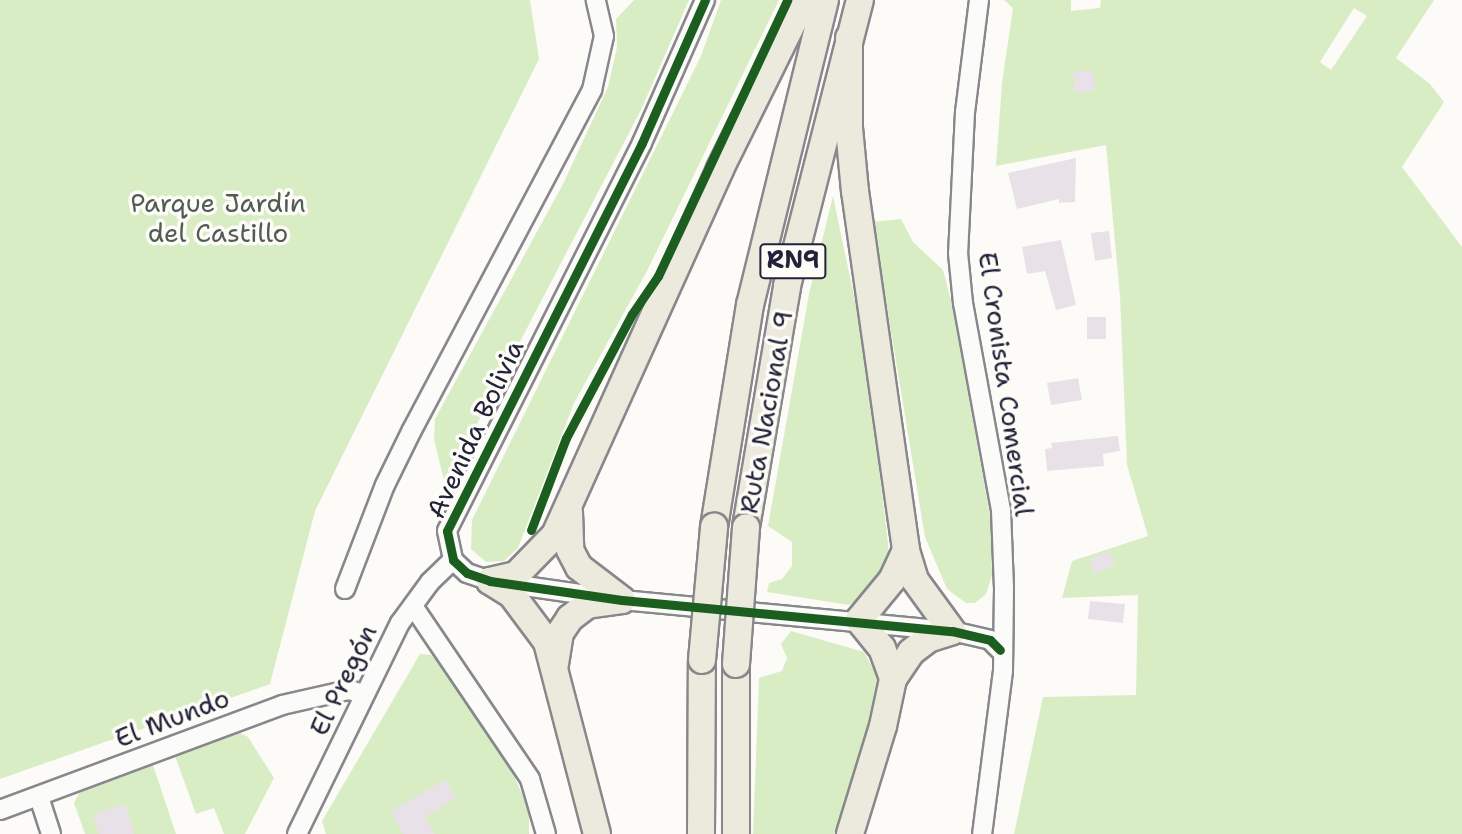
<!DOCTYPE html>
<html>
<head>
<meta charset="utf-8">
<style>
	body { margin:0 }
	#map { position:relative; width:1462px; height:834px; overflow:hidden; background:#fcfbf8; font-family:"Shantell Sans",sans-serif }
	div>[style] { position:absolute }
	.green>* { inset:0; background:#d9edc5 }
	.building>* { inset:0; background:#e9e1e8 }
	.roads { filter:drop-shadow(2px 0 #88888c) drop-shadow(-2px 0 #88888c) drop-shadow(0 2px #88888c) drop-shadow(0 -2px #88888c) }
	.minor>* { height:18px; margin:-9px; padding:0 9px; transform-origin:9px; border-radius:9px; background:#fbfbf9 }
	.highway>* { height:26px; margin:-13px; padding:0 13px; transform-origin:13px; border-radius:13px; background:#eceadd }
	.bridges { filter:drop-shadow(2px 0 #88888c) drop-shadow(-2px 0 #88888c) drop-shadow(0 2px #88888c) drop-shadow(0 -2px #88888c) }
	.highway-bridge>* { height:26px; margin:-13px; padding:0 13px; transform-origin:13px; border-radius:13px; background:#eceadd }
	.cycleway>* { height:9px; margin:-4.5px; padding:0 4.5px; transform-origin:4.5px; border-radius:4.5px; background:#1b5e20 }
	span { translate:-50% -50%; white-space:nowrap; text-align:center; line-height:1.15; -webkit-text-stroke:7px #fdfcf7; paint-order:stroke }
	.shield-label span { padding:2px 5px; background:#fdfcf7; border:2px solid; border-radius:5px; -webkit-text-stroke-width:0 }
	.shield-label { font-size:24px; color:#22223b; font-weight:700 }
	.park-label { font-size:26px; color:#505b58 }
	.street-label { font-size:26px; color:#22223b }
</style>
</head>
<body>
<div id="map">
	<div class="green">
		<i style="clip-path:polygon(0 0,530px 0,539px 59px,315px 511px,270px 684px,0 779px)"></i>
		<i style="clip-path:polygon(634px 0,689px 0,641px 110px,445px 485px,434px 439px,435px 419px,563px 184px,608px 87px,617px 47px,616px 19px)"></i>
		<i style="clip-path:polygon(721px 0,779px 0,647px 271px,574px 403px,518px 548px,504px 561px,486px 562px,471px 549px,472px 520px,701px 56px)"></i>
		<i style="clip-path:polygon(evenodd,1004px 0,1071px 0,1071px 11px,1100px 8px,1101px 0,1434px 0,1396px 58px,1430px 84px,1444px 102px,1402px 167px,1462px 247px,1462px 834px,1014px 834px,1043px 697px,1136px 695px,1138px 595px,1062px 598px,1072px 561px,1148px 536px,1127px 465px,1120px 296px,1106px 145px,996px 166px,1002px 83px,1013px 8px,1004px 0,1354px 8px,1367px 16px,1331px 70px,1320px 62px,1354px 8px)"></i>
		<i style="clip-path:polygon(833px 196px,864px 344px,888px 543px,889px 563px,862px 597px,849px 605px,767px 592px,769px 583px,782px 579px,792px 566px,792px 542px,768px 526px,809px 294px)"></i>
		<i style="clip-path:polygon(901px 219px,913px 242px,943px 270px,953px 309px,991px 521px,992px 575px,986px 594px,975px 603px,966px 603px,947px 589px,925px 537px,873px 222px)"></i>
		<i style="clip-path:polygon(791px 631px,864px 652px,878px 678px,860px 771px,834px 834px,753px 834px,759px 678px,782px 671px,787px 658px,781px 644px)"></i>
		<i style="clip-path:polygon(420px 654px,431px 655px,445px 669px,506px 758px,529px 810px,529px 834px,326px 834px,322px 821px)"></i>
		<i style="clip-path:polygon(238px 732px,248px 737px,274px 778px,245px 834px,224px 834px,214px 808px,196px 814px,175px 756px)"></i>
		<i style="clip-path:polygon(153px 765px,176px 834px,85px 834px,74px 803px,79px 793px)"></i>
	</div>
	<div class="building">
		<i style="clip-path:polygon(1093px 70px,1095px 91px,1075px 92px,1073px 72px)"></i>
		<i style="clip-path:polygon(1076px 158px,1075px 202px,1059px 203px,1059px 199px,1017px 209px,1008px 173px)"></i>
		<i style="clip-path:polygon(1109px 231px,1112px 258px,1095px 261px,1091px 233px)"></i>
		<i style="clip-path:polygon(1061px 240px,1076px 305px,1056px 310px,1045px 271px,1027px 274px,1022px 247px)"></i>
		<i style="clip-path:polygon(1087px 317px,1106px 317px,1106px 339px,1087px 339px)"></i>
		<i style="clip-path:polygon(1078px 378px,1082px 400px,1051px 405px,1047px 383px)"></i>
		<i style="clip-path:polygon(1118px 436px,1120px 451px,1103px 454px,1104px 466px,1047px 471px,1045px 449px,1052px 448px,1051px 443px)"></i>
		<i style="clip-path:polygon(1109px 551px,1115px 565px,1095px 574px,1089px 560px)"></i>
		<i style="clip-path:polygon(1090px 601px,1125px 604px,1123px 623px,1088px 619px)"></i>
		<i style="clip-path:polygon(445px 780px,456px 798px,425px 817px,434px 834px,403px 834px,391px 811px)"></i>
		<i style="clip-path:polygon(125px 804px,134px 834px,99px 834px,93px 814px)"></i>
	</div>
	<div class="roads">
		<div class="minor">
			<i style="left:705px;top:0;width:156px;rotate:113.8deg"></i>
			<i style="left:642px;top:143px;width:434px;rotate:116.7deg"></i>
			<i style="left:447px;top:531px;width:30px;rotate:78deg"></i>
			<i style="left:453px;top:560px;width:19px;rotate:43deg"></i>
			<i style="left:467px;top:573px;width:24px;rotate:19deg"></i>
			<i style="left:490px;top:581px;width:133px;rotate:8.2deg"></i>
			<i style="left:622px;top:600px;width:331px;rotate:5.4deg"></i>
			<i style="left:952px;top:631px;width:39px;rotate:13deg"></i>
			<i style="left:990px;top:640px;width:14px;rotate:45deg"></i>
			<i style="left:979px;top:0;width:113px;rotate:97.1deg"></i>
			<i style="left:965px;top:112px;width:141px;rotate:92.8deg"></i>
			<i style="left:958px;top:253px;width:50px;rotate:84.3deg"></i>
			<i style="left:963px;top:303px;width:210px;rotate:79.6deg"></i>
			<i style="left:1001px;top:510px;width:78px;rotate:87.8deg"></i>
			<i style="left:1004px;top:588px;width:83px;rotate:90.7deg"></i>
			<i style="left:1003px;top:671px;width:164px;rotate:97.3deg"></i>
			<i style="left:345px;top:589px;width:111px;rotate:-69deg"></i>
			<i style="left:385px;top:485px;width:61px;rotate:-63.9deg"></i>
			<i style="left:412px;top:430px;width:385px;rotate:-62.1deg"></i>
			<i style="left:592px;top:90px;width:55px;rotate:-77.5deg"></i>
			<i style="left:604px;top:36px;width:37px;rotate:-103deg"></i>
			<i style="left:413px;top:606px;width:209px;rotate:55.9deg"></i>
			<i style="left:530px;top:779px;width:57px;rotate:73.8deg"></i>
			<i style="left:39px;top:797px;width:39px;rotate:72deg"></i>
			<i style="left:0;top:810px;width:301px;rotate:-20.4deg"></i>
			<i style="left:282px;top:705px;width:68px;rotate:-12.8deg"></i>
			<i style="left:348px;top:690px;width:17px;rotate:13deg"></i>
			<i style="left:297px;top:834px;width:235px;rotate:-64deg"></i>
			<i style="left:400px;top:623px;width:51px;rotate:-53.8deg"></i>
			<i style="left:430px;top:582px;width:32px;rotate:-44deg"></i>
		</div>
		<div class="highway">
			<i style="left:849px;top:38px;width:90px;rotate:90deg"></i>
			<i style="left:849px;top:128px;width:63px;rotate:84.6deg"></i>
			<i style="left:855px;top:191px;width:363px;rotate:81.9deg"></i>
			<i style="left:906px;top:550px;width:33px;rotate:115deg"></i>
			<i style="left:892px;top:580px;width:52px;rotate:129.5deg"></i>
			<i style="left:859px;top:620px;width:36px;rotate:51deg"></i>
			<i style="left:882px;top:648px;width:33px;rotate:70deg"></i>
			<i style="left:893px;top:679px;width:48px;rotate:102deg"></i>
			<i style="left:883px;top:726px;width:113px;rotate:107deg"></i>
			<i style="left:569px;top:512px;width:38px;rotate:88deg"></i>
			<i style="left:570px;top:550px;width:19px;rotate:62deg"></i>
			<i style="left:579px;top:567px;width:54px;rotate:37.5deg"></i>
			<i style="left:714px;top:527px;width:225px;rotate:-80.8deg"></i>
			<i style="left:750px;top:305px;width:314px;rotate:-76.2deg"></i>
			<i style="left:746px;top:527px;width:244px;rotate:-80.3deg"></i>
			<i style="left:787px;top:286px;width:295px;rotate:-75.7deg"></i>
			<i style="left:490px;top:581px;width:27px;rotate:-13deg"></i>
			<i style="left:516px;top:575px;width:56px;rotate:-45.7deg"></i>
			<i style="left:555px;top:535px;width:401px;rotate:-65.7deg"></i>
			<i style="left:720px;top:169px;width:189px;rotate:-63.6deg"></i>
			<i style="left:490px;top:581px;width:26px;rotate:32deg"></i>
			<i style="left:512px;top:595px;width:59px;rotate:53.3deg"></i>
			<i style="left:547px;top:642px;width:198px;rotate:75.4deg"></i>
			<i style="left:555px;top:664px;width:31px;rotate:-81deg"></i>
			<i style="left:560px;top:633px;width:18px;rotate:-56deg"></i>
			<i style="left:570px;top:618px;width:21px;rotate:-37deg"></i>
			<i style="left:587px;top:605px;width:35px;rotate:-8deg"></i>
			<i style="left:893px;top:679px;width:32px;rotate:-56deg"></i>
			<i style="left:911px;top:652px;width:21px;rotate:-37deg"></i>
			<i style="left:928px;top:639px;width:25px;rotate:-18deg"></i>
			<i style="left:952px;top:631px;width:63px;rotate:-126deg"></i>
			<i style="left:915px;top:580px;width:31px;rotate:-107deg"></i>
			<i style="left:701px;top:834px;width:174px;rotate:-89.7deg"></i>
			<i style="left:736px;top:834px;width:170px;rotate:-90deg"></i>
		</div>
	</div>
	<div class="bridges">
		<div class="highway-bridge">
			<i style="left:702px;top:660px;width:134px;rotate:-84.8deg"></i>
			<i style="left:736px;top:664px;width:137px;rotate:-85.8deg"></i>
		</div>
	</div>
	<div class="cycleway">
		<i style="left:705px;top:0;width:156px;rotate:113.8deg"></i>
		<i style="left:642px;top:143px;width:434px;rotate:116.7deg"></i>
		<i style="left:447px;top:531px;width:30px;rotate:78deg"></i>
		<i style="left:453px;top:560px;width:19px;rotate:43deg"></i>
		<i style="left:467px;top:573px;width:24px;rotate:19deg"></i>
		<i style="left:490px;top:581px;width:133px;rotate:8.2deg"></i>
		<i style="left:622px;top:600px;width:331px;rotate:5.4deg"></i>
		<i style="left:952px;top:631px;width:39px;rotate:13deg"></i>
		<i style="left:990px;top:640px;width:14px;rotate:45deg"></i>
		<i style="left:531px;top:530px;width:98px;rotate:-69.2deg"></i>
		<i style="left:566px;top:438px;width:140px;rotate:-62deg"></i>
		<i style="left:632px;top:314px;width:46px;rotate:-55.6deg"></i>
		<i style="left:658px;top:276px;width:305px;rotate:-64.9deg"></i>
	</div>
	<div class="shield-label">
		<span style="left:793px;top:261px">RN9</span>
	</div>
	<div class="park-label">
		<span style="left:218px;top:218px">Parque Jardín<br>del Castillo</span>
	</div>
	<div class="street-label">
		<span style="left:1006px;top:384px;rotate:82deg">El Cronista Comercial</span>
		<span style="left:766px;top:412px;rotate:-80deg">Ruta Nacional 9</span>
		<span style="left:475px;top:429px;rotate:-65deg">Avenida Bolivia</span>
		<span style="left:343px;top:680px;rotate:-64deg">El Pregón</span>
		<span style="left:172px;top:718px;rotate:-21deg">El Mundo</span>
	</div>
</div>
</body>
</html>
